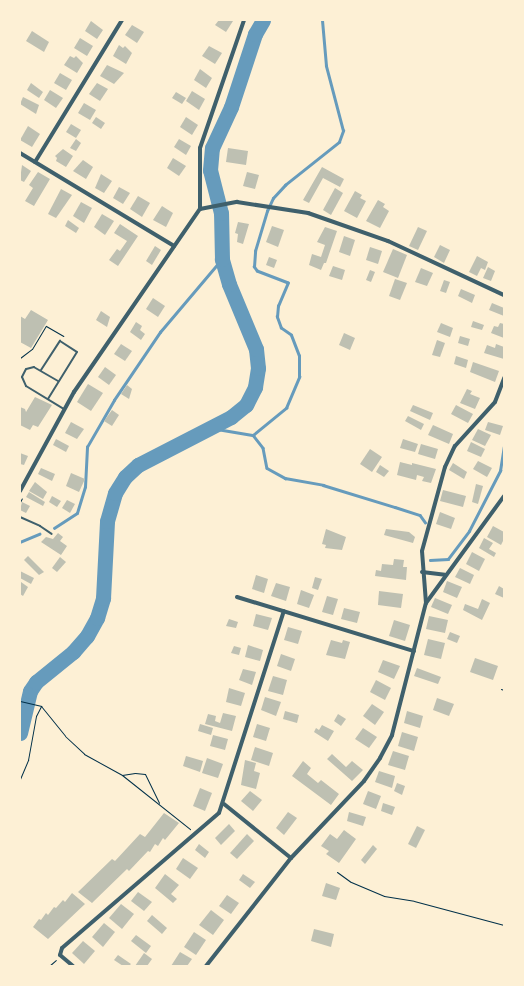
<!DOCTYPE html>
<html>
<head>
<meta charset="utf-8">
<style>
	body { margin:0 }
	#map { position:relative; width:524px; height:986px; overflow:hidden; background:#fdf0d5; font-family:Roboto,sans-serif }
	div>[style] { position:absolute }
	.stream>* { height:2.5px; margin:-1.25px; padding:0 1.25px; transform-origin:1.25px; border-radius:1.25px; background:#669bbc }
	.river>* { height:15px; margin:-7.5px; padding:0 7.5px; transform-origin:7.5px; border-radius:7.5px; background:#669bbc }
	.building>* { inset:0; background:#bec0b2 }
	.path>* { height:1px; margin:-0.5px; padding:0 0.5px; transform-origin:0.5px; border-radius:0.5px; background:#003049 }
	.service>* { height:2px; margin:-1px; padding:0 1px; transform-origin:1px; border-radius:1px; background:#3f606c }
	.minor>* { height:4px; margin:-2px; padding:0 2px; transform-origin:2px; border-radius:2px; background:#3f606c }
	span { translate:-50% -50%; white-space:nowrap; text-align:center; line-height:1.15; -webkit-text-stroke:5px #fdf0d5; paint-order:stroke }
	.frame { position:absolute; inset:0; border:21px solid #fdf0d5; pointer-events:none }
</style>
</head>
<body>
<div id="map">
	<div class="stream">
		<i style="left:211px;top:428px;width:43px;rotate:9.5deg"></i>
		<i style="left:253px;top:435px;width:16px;rotate:52deg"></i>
		<i style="left:263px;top:448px;width:20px;rotate:79deg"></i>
		<i style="left:267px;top:468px;width:21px;rotate:29deg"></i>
		<i style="left:285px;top:478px;width:39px;rotate:10deg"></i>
		<i style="left:323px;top:485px;width:75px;rotate:17deg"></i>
		<i style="left:395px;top:507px;width:26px;rotate:18deg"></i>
		<i style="left:420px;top:515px;width:9px;rotate:54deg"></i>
		<i style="left:253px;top:435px;width:43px;rotate:-39.3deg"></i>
		<i style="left:286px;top:408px;width:34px;rotate:-67deg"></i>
		<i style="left:299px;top:377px;width:21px;rotate:-90deg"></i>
		<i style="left:299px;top:356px;width:22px;rotate:-111deg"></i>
		<i style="left:291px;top:335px;width:12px;rotate:-145deg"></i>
		<i style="left:281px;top:328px;width:12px;rotate:-110deg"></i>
		<i style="left:277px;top:317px;width:11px;rotate:-85deg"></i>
		<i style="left:278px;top:306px;width:25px;rotate:-67deg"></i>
		<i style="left:288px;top:283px;width:33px;rotate:-159deg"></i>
		<i style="left:257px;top:271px;width:5px;rotate:-127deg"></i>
		<i style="left:254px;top:267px;width:16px;rotate:-86deg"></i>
		<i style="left:255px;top:251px;width:42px;rotate:-73.3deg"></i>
		<i style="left:267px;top:211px;width:14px;rotate:-65deg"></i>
		<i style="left:273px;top:198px;width:18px;rotate:-47deg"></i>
		<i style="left:285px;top:185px;width:69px;rotate:-38.5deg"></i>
		<i style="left:339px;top:142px;width:12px;rotate:-70deg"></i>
		<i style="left:343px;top:131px;width:67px;rotate:-104.7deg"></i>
		<i style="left:326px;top:66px;width:46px;rotate:-95deg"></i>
		<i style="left:54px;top:528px;width:27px;rotate:-33deg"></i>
		<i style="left:77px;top:513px;width:27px;rotate:-73deg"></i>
		<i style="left:85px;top:487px;width:40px;rotate:-87.1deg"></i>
		<i style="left:87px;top:447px;width:54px;rotate:-60.1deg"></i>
		<i style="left:114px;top:400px;width:82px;rotate:-55.9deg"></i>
		<i style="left:160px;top:332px;width:96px;rotate:-49.7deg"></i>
		<i style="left:20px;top:542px;width:21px;rotate:-23deg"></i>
		<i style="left:430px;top:560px;width:18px;rotate:-3deg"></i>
		<i style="left:448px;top:559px;width:35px;rotate:-53deg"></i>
		<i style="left:469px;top:531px;width:68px;rotate:-62.7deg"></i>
		<i style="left:500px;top:471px;width:24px;rotate:-81deg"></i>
	</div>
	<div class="river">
		<i style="left:20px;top:733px;width:43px;rotate:-76.6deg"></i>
		<i style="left:30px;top:691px;width:11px;rotate:-56deg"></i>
		<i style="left:36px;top:682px;width:48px;rotate:-39deg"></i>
		<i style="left:73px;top:652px;width:21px;rotate:-49deg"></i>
		<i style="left:87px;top:636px;width:21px;rotate:-61deg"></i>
		<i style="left:97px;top:618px;width:21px;rotate:-73deg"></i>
		<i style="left:103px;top:598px;width:77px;rotate:-87deg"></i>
		<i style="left:107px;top:521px;width:29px;rotate:-74deg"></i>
		<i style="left:115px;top:493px;width:19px;rotate:-58deg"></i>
		<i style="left:125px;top:477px;width:18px;rotate:-43deg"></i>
		<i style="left:138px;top:465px;width:105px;rotate:-27.3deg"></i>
		<i style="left:231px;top:417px;width:19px;rotate:-39deg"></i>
		<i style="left:246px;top:405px;width:20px;rotate:-63deg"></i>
		<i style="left:255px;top:387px;width:19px;rotate:-81deg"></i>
		<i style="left:258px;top:368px;width:19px;rotate:-96deg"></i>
		<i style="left:256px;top:349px;width:70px;rotate:-112.6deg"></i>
		<i style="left:229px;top:284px;width:26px;rotate:-106deg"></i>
		<i style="left:222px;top:259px;width:46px;rotate:-91.2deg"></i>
		<i style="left:221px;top:213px;width:44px;rotate:-104.3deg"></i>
		<i style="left:210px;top:170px;width:22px;rotate:-85deg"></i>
		<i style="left:212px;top:148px;width:45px;rotate:-65.1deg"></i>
		<i style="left:231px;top:107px;width:77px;rotate:-71.8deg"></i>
		<i style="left:255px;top:34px;width:16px;rotate:-60deg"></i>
	</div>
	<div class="building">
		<i style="clip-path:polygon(219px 20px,231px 20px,233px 21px,226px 32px,215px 25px)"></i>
		<i style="clip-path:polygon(91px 21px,103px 30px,97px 39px,85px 31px)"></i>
		<i style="clip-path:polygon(132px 25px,144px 32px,137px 43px,125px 35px)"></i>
		<i style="clip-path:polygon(32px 31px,49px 42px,44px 52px,26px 41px)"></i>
		<i style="clip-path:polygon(80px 38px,93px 46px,87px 56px,74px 48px)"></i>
		<i style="clip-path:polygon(119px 45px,123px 48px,125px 46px,132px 53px,126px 64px,113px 56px)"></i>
		<i style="clip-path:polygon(209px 46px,222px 53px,215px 64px,202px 56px)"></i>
		<i style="clip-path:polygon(70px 56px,74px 58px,76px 56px,83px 63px,77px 73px,64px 65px)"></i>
		<i style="clip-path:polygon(107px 65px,124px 73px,114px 84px,100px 76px)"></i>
		<i style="clip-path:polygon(200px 69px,212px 78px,206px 88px,194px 80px)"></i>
		<i style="clip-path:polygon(60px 73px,72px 80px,66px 90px,54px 83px)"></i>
		<i style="clip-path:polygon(31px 83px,43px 92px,39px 98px,27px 90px)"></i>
		<i style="clip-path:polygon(97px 83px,108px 89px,100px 101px,89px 94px)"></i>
		<i style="clip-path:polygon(50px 90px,63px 98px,56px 108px,44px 100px)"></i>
		<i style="clip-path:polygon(192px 91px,205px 99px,199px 110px,186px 101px)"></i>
		<i style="clip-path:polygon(176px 92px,186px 98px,182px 104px,172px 98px)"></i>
		<i style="clip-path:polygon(23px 97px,39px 105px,36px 114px,20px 104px)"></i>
		<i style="clip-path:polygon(84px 103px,96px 110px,90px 120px,78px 113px)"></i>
		<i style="clip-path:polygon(96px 117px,105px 123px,101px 129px,92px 123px)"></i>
		<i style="clip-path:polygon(186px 117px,198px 125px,192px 135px,180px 127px)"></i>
		<i style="clip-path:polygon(71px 124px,81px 130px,76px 138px,66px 132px)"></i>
		<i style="clip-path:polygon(28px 126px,40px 134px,32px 147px,20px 140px)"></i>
		<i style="clip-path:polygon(76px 139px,81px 143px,76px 151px,70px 148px)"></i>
		<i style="clip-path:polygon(179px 139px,191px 146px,186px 155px,174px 147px)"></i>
		<i style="clip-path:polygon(228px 148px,248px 151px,246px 165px,226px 162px)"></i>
		<i style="clip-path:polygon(63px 149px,73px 156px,66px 167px,56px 161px,57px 158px,55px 156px)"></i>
		<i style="clip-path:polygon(173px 158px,186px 166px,179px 176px,167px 168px)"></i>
		<i style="clip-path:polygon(83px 160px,93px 167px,86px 179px,73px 171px)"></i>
		<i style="clip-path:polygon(22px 165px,31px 171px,24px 182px,20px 180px)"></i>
		<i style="clip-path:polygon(322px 167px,344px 179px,340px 187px,323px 178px,309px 203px,303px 200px)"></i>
		<i style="clip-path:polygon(38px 172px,50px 179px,34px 206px,25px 201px,33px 188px,29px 185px)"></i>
		<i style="clip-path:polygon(247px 172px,259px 175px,255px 189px,243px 186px)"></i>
		<i style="clip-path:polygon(101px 174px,112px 181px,104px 193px,95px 188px)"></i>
		<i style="clip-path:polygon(119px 187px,130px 193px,123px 204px,113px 198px)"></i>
		<i style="clip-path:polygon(335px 188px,343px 193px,331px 215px,323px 210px)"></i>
		<i style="clip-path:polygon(61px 189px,72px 195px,56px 218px,48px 214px)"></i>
		<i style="clip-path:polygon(355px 191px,362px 195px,360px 198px,366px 201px,357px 218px,344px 211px)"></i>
		<i style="clip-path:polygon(138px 196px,150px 203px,142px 217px,130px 209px)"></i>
		<i style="clip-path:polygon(378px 200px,385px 204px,383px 207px,389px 211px,380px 228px,366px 221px)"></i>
		<i style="clip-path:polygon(81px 202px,92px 208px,84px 223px,73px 216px)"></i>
		<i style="clip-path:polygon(162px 206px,173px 213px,166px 227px,153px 220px)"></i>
		<i style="clip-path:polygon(102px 214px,114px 221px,105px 235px,94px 227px)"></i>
		<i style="clip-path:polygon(68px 220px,79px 228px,76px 233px,65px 226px)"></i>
		<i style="clip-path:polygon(238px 222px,249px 224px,243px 244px,237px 242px,238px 234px,235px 233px)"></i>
		<i style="clip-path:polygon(120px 224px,138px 236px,118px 266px,109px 260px,117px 249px,120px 251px,127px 241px,114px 233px)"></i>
		<i style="clip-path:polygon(272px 226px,284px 230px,278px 247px,266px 242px)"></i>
		<i style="clip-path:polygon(325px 227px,337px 231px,326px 263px,324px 263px,321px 270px,309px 265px,312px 254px,321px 257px,325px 245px,317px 242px)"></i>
		<i style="clip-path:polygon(418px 227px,427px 231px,418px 250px,409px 246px)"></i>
		<i style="clip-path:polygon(344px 236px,355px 240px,350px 256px,339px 252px)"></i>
		<i style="clip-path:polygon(440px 245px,450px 250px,444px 263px,434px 257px)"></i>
		<i style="clip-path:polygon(155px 246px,161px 250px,152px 265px,146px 261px)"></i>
		<i style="clip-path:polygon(370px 247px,382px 251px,378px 264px,366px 260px)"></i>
		<i style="clip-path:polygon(393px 249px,407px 255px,398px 278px,383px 272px)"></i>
		<i style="clip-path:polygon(477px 256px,488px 262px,485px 270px,481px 268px,477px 276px,469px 272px)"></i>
		<i style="clip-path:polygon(269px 257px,277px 260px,274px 268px,266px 265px)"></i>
		<i style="clip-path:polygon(333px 266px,345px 270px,342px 280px,329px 276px)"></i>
		<i style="clip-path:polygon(488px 267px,495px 271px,491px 281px,483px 278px)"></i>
		<i style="clip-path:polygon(421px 268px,433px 273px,427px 286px,415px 282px)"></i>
		<i style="clip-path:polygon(370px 270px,375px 272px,371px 282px,366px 280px)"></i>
		<i style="clip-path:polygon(395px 279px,407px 283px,400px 300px,389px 296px)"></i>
		<i style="clip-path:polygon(444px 280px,450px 282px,446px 293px,440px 291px)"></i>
		<i style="clip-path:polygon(461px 289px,475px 295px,472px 303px,458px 296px)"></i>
		<i style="clip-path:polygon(153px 298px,165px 306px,158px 317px,146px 309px)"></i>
		<i style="clip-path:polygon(492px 303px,504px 308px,504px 316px,489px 310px)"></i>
		<i style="clip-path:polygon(31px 310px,48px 320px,31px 348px,20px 342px,20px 316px,25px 319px)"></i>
		<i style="clip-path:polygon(101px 311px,110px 317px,107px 327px,96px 320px)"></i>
		<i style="clip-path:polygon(473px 321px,484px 325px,482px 330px,471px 327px)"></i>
		<i style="clip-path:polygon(136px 322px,142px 326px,140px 330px,145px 334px,141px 340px,130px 332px)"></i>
		<i style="clip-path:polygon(441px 323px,453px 328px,450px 337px,437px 332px)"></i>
		<i style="clip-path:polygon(500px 323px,504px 324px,504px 338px,491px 333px,494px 326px,498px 327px)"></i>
		<i style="clip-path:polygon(344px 333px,355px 338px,350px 350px,339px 345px)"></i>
		<i style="clip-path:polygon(460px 336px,470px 339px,468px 346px,458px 343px)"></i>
		<i style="clip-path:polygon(437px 340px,445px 343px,440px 357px,432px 355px)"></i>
		<i style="clip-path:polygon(121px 344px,132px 351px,125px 361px,114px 354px)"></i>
		<i style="clip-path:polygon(496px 344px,504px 347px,504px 359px,484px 353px,487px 345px,495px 348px)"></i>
		<i style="clip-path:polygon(456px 356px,468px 360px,466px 368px,454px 364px)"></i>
		<i style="clip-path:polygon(473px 362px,499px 371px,495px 382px,470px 372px)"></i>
		<i style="clip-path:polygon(105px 367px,116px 375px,109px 385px,98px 377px)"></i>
		<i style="clip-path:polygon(88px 384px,103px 393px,91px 411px,77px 402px)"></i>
		<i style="clip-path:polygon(127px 385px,132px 389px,129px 399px,121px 394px)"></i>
		<i style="clip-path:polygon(467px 389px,472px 391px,470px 394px,480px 398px,475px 409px,460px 403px)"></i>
		<i style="clip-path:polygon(35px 397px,52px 405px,38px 427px,33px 425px,30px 430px,20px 425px,20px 407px,25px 409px,26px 412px)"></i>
		<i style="clip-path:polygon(413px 405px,433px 413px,430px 420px,410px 411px)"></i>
		<i style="clip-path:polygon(456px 405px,473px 414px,468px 423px,451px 414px)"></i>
		<i style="clip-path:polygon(112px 410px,119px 415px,112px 426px,104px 421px)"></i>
		<i style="clip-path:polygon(408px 416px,424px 424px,421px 430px,405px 421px)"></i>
		<i style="clip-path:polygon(71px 422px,84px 429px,77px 439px,65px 433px)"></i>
		<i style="clip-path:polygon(488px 422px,503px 426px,500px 435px,485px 430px)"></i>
		<i style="clip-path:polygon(433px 425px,453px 434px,449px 444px,428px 435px)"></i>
		<i style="clip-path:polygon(478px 429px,491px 435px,485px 446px,472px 440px)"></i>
		<i style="clip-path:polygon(56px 439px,69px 446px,66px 452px,53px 445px)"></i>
		<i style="clip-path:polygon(403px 439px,418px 444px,415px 452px,400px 448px)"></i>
		<i style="clip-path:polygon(471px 442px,485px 449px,481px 457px,467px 451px)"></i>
		<i style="clip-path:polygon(421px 444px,438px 449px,435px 459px,418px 454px)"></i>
		<i style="clip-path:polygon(370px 449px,382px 457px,372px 472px,360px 464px)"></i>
		<i style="clip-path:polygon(20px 453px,28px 456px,24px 465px,20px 464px)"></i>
		<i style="clip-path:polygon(478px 461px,492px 468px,487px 477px,473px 469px)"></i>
		<i style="clip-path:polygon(400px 462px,412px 465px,412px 463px,436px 469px,431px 483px,422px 481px,424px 477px,417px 475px,416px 480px,397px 475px)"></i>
		<i style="clip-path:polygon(453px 463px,467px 472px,464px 479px,449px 470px)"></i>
		<i style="clip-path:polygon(380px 465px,389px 471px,384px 477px,376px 472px)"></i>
		<i style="clip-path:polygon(41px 468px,55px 474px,52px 481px,38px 474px)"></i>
		<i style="clip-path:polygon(71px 473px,85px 479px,79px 492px,66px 486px)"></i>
		<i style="clip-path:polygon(35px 482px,47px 492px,43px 499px,29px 491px)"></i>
		<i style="clip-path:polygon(476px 484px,483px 486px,478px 504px,472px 502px)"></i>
		<i style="clip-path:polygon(443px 490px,466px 496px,463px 507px,440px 501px)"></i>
		<i style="clip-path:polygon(29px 492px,45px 502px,43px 506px,26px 497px)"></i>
		<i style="clip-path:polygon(52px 496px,61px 501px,57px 507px,49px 502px)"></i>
		<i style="clip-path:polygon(67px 500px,75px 504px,70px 513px,62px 508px)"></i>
		<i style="clip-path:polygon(22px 502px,30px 506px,26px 513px,20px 510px)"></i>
		<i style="clip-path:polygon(440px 512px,455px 518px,451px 529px,436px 524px)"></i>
		<i style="clip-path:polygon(493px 526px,504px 532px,504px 539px,501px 545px,487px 537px)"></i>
		<i style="clip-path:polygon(326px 529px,346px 537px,342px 550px,325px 548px,326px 545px,322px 544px)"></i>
		<i style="clip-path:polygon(386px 529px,409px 532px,415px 537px,413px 543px,384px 535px)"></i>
		<i style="clip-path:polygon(58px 533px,63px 537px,60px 541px,67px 546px,61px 555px,41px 542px,46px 537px,53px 539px)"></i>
		<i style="clip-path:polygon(484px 538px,493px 543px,489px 549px,496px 553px,494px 557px,479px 548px)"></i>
		<i style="clip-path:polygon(472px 552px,485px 559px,479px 571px,466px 564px)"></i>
		<i style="clip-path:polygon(28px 556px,44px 572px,39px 575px,24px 560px)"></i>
		<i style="clip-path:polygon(60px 557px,66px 562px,57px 572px,52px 568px)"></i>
		<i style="clip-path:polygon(394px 559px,404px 560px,403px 567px,407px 567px,406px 580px,375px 576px,376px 570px,381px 571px,382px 564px,393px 565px)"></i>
		<i style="clip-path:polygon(460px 568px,474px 575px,470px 584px,455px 577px)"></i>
		<i style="clip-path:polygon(20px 571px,34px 578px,31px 584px,20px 578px)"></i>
		<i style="clip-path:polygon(256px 575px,268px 579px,264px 593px,252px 589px)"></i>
		<i style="clip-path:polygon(315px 577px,322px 579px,318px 590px,312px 588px)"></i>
		<i style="clip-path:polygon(447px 581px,462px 587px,457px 598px,443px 592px)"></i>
		<i style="clip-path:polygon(21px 582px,28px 587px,23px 596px,20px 594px)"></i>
		<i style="clip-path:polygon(276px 583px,290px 587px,286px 601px,271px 596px)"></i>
		<i style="clip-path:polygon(499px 586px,504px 589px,504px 598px,495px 594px)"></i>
		<i style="clip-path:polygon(301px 590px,314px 595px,309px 608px,297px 604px)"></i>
		<i style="clip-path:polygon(379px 591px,403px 594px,401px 608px,378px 605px)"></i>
		<i style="clip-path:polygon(327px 596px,338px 599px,333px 615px,322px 612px)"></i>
		<i style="clip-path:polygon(435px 598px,452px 605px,448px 614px,431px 607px)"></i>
		<i style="clip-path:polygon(482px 599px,490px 603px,482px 620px,463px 610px,465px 604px,478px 609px)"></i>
		<i style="clip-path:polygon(344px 608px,360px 612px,357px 623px,341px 619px)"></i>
		<i style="clip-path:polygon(256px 614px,272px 618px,268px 630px,253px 626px)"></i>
		<i style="clip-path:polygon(429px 616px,448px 620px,445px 633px,426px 629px)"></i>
		<i style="clip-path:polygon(229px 619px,238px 622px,236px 628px,226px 626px)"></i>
		<i style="clip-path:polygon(394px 620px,410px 625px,405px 641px,389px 636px)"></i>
		<i style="clip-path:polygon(288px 627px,302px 631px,298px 644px,284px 640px)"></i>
		<i style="clip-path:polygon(450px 632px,460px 636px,457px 643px,447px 639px)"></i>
		<i style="clip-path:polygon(428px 639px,445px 643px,441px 659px,424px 655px)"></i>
		<i style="clip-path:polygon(331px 640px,342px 643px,343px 640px,350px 642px,345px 659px,326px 655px)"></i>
		<i style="clip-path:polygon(248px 645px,263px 650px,260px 661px,245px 657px)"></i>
		<i style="clip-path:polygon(234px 646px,241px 648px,239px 655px,231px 653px)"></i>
		<i style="clip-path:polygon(281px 654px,295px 659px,291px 671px,277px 666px)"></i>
		<i style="clip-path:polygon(475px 658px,498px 666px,493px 680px,470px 672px)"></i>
		<i style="clip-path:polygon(383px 660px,400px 666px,394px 679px,378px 672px)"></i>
		<i style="clip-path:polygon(417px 668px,441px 677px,438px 684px,414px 676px)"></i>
		<i style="clip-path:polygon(243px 669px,256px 672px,252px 685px,239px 680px)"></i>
		<i style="clip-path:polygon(273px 676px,287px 680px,283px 695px,268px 691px)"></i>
		<i style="clip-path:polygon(376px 680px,391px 688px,385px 700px,370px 692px)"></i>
		<i style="clip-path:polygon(229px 688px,245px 693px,241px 706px,226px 702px)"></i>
		<i style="clip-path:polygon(265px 697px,281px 702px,276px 716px,261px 710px)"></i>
		<i style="clip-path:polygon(437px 698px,454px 704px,449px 716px,433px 710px)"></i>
		<i style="clip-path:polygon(372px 704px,384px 712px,375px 725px,363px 716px)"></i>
		<i style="clip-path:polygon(285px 711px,299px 715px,297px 723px,283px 719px)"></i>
		<i style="clip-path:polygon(407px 711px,423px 716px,420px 728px,404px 723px)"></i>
		<i style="clip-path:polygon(223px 713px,236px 716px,232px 731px,205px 724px,208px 714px,216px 716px,215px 721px,220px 723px)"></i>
		<i style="clip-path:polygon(338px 714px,346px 719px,341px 726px,334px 721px)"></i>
		<i style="clip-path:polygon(200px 724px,213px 728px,211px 735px,198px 731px)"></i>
		<i style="clip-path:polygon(257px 724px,270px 728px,266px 741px,253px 737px)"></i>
		<i style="clip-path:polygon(322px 725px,334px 731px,328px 741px,314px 732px,316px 728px,319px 730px)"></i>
		<i style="clip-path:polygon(363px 728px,377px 737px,369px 748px,355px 739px)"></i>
		<i style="clip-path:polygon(402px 732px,418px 737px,414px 751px,398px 746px)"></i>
		<i style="clip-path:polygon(213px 735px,228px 739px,225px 750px,210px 746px)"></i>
		<i style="clip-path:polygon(255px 747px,273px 753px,269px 766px,251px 760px)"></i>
		<i style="clip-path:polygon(393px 751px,409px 756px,405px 770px,388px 765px)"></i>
		<i style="clip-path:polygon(332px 754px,346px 767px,352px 761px,363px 770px,352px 781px,327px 759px)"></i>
		<i style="clip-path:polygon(186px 756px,203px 761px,200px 772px,183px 766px)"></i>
		<i style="clip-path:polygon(207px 758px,223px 764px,218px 778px,202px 773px)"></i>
		<i style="clip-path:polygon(245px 760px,256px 763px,254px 771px,260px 773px,256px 789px,241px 785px)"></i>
		<i style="clip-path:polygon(303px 761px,311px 768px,307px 774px,318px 783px,321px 780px,339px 794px,331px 805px,292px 776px)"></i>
		<i style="clip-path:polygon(379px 771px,395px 776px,392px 788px,375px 782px)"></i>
		<i style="clip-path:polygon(397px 783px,405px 786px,402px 795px,394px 791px)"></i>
		<i style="clip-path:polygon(200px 788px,212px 793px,205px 811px,193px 806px)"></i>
		<i style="clip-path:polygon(250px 791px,262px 800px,253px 811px,241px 801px)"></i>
		<i style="clip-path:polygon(368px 791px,381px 796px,376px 809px,363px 804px)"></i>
		<i style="clip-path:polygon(383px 803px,395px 807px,392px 815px,381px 811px)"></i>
		<i style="clip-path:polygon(288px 812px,297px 818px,284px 835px,276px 828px)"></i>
		<i style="clip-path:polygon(349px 812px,366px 817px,363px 826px,347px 821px)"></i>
		<i style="clip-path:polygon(164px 813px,179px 823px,165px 840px,163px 838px,158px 846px,155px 844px,150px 852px,148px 851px,129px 871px,127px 869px,92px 903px,78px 892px,112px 859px,115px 861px,140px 834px,145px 837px)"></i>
		<i style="clip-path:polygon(229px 824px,235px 831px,221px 845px,215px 838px)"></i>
		<i style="clip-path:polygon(417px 826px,425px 830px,416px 848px,408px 844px)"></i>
		<i style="clip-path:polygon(344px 830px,356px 839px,339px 863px,326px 854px,329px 851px,321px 846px,330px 834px,337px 839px)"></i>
		<i style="clip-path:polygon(247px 834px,254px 841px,237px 859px,230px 853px)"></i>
		<i style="clip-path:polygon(199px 844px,209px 852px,205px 858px,195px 850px)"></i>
		<i style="clip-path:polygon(373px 845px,377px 849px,365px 864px,361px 860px)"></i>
		<i style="clip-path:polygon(183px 858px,198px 868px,190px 879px,176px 869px)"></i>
		<i style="clip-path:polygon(165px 874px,179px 885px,171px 894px,177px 899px,173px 903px,155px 888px)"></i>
		<i style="clip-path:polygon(243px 874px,255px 882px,250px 888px,239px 880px)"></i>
		<i style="clip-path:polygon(326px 883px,340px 888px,336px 900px,322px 896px)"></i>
		<i style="clip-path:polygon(138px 892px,152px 902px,144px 911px,131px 901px)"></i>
		<i style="clip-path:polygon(72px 893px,85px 904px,48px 939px,33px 927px,39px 919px,41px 920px,46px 913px,48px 915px,54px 907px,56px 908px,63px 900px,65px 902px)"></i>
		<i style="clip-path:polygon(227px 895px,239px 903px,231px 914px,219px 906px)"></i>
		<i style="clip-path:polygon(121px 904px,134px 914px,122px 929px,109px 918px)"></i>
		<i style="clip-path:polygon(211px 910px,224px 920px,213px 935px,199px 925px)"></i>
		<i style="clip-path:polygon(152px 915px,167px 928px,162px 934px,147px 921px)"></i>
		<i style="clip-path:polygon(104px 923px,115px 932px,103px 947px,92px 937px)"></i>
		<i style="clip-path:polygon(314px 929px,334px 934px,331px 947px,311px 941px)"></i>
		<i style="clip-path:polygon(194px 932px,206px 940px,196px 955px,184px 947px)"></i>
		<i style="clip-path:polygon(136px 935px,151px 946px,146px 953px,131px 941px)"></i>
		<i style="clip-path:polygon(83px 941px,95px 951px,84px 964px,72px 953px)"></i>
		<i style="clip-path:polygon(180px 952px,192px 959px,187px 966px,171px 966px)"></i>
		<i style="clip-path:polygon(144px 953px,152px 959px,147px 966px,135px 966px)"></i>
		<i style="clip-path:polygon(118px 955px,131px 964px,129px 966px,123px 966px,114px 960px)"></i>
	</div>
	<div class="path">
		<i style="left:20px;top:358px;width:15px;rotate:-37deg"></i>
		<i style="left:32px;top:349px;width:27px;rotate:-59deg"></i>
		<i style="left:46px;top:326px;width:20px;rotate:30deg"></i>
		<i style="left:20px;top:502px;width:4px;rotate:-63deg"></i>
		<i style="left:501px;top:689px;width:3px;rotate:18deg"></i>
		<i style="left:20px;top:701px;width:22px;rotate:13deg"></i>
		<i style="left:41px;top:706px;width:38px;rotate:51deg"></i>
		<i style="left:65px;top:736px;width:26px;rotate:43deg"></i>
		<i style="left:84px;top:754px;width:43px;rotate:28.9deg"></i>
		<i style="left:122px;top:775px;width:87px;rotate:38.5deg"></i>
		<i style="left:122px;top:775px;width:13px;rotate:-9deg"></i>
		<i style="left:135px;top:773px;width:10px;rotate:6deg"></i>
		<i style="left:145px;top:774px;width:32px;rotate:64deg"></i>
		<i style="left:20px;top:779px;width:21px;rotate:-67deg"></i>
		<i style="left:28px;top:760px;width:45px;rotate:-79.7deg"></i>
		<i style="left:36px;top:716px;width:11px;rotate:-63deg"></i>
		<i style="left:337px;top:872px;width:17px;rotate:36deg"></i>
		<i style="left:351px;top:882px;width:36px;rotate:23deg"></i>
		<i style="left:384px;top:896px;width:30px;rotate:9deg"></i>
		<i style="left:414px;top:901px;width:93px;rotate:14.9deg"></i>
		<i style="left:49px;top:966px;width:9px;rotate:-41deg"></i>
	</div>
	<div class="service">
		<i style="left:41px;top:370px;width:35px;rotate:-57deg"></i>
		<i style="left:60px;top:341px;width:20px;rotate:33deg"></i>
		<i style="left:77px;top:352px;width:55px;rotate:121.7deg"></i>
		<i style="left:58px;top:381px;width:28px;rotate:-150deg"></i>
		<i style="left:34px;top:367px;width:8px;rotate:166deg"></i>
		<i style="left:26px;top:369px;width:9px;rotate:117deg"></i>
		<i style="left:22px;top:377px;width:10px;rotate:66deg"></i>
		<i style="left:26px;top:386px;width:44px;rotate:31.2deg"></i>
		<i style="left:20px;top:517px;width:22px;rotate:24deg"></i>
		<i style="left:40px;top:526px;width:14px;rotate:34deg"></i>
	</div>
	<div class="minor">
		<i style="left:20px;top:153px;width:180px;rotate:31.1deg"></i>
		<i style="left:35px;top:162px;width:167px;rotate:-58.5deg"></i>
		<i style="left:200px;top:209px;width:38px;rotate:-11deg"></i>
		<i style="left:237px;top:202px;width:72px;rotate:8.8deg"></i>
		<i style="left:308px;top:213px;width:85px;rotate:19.3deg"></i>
		<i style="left:388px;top:241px;width:128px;rotate:25deg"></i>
		<i style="left:200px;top:209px;width:61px;rotate:-90deg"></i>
		<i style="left:200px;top:148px;width:135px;rotate:-71deg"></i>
		<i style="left:20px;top:491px;width:113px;rotate:-61.4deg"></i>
		<i style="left:74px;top:392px;width:222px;rotate:-55.5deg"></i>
		<i style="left:422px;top:572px;width:23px;rotate:7deg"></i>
		<i style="left:237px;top:597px;width:185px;rotate:17deg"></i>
		<i style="left:426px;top:603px;width:52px;rotate:-94.4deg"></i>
		<i style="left:422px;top:551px;width:87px;rotate:-74.7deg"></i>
		<i style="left:445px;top:467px;width:23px;rotate:-65deg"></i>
		<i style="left:455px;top:446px;width:59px;rotate:-47.7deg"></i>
		<i style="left:495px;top:402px;width:26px;rotate:-69deg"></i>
		<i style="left:224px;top:804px;width:86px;rotate:38.9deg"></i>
		<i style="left:73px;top:966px;width:17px;rotate:-140deg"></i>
		<i style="left:60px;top:955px;width:7px;rotate:-74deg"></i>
		<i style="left:62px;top:948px;width:207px;rotate:-40.7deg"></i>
		<i style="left:219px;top:813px;width:212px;rotate:-72.2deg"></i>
		<i style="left:206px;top:966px;width:137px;rotate:-51.8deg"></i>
		<i style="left:291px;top:858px;width:106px;rotate:-46.5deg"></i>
		<i style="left:364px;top:781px;width:28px;rotate:-55deg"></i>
		<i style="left:380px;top:758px;width:26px;rotate:-62deg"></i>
		<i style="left:392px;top:735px;width:136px;rotate:-75.6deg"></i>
		<i style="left:426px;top:603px;width:132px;rotate:-53.9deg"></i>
	</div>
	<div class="frame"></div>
</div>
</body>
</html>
